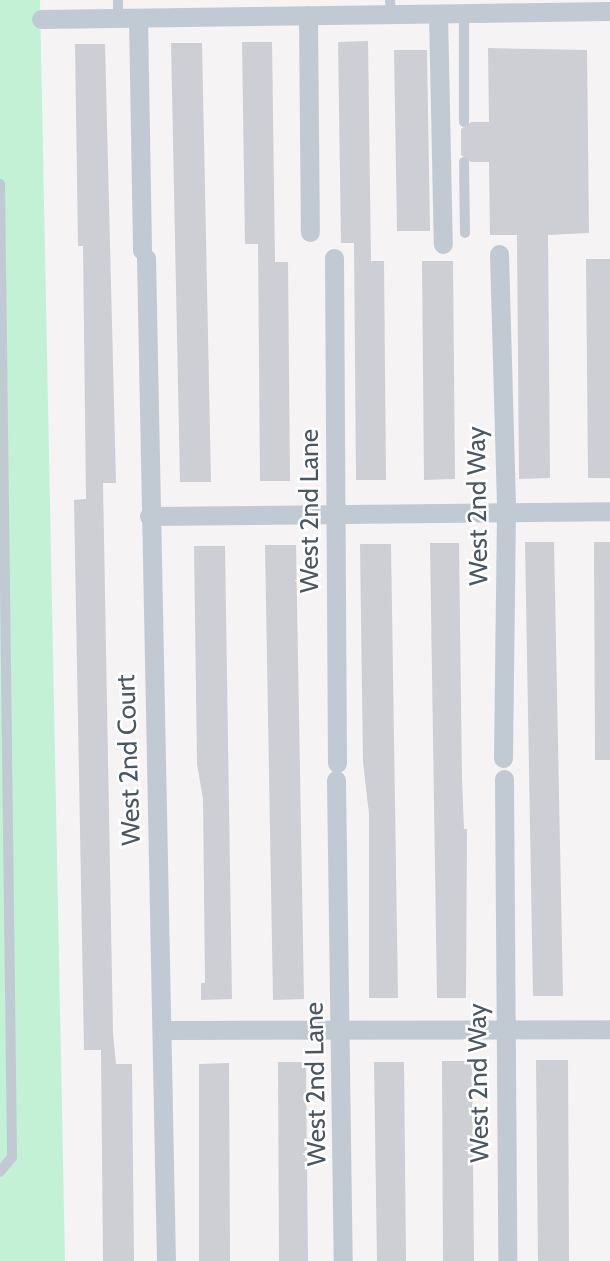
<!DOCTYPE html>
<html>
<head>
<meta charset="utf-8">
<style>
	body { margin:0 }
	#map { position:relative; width:610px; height:1261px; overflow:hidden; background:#f5f3f3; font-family:Cabin,sans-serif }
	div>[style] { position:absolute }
	.green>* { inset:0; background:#c3f1d5 }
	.building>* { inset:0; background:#cdcfd5 }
	.service>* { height:10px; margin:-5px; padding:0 5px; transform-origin:5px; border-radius:5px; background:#c1cad2 }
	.minor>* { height:19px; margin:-9.5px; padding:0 9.5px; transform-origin:9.5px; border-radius:9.5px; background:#c1cad2 }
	span { translate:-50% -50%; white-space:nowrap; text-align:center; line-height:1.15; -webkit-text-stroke:5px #fff; paint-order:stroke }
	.street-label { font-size:26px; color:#4a5661 }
</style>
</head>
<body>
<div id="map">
	<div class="green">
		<i style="clip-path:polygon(0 0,40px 0,65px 1261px,0 1261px)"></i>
	</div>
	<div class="building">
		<i style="clip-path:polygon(368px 41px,371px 261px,384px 261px,386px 480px,356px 480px,354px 243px,341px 243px,338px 42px)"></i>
		<i style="clip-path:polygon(242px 42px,272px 42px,275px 262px,288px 262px,290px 481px,260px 481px,258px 244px,245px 244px)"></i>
		<i style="clip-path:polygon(171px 43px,202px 43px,211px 482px,180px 482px)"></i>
		<i style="clip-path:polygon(75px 44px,105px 44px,116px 483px,103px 483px,113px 1033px,116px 1064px,132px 1064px,134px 1261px,103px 1261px,101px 1050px,84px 1050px,74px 500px,86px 499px,83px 246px,78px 246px)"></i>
		<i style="clip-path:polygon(488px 48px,587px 50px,589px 233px,548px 235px,550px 478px,519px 479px,517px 235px,490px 235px,489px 162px,471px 162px,461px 155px,461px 129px,471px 122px,489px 122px)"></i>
		<i style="clip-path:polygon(394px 50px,427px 50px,430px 231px,397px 231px)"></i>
		<i style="clip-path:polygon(586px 259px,610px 259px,610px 478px,588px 478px)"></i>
		<i style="clip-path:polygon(422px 261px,453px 261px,455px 479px,424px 480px)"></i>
		<i style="clip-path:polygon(525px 542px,554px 542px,563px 996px,533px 996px)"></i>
		<i style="clip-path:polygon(594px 542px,610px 542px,610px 760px,595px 760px)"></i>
		<i style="clip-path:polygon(430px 543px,459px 543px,462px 779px,464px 829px,467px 829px,466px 998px,437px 998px)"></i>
		<i style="clip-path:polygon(360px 544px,391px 544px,398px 998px,369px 998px,369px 814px,363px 762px)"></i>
		<i style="clip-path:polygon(265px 545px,296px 545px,304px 999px,273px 1000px)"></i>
		<i style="clip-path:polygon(194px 546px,225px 546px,232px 999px,201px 1000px,201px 983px,205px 983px,203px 799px,197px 764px)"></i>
		<i style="clip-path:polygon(536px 1060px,568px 1060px,569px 1261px,538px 1261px)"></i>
		<i style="clip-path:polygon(442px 1061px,472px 1061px,474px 1261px,443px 1261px)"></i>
		<i style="clip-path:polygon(278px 1062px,306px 1062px,308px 1261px,279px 1261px)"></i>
		<i style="clip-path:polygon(374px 1062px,404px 1062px,406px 1261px,377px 1261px)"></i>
		<i style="clip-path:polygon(229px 1063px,230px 1261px,199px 1261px,199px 1064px)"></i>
	</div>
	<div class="service">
		<i style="left:118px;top:0;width:18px;rotate:90deg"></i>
		<i style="left:390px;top:0;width:14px;rotate:86deg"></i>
		<i style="left:464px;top:13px;width:109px;rotate:90deg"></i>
		<i style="left:464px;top:162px;width:71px;rotate:89.2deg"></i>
		<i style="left:0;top:184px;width:973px;rotate:89.29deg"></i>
		<i style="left:12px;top:1157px;width:19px;rotate:129deg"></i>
	</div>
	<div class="minor">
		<i style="left:438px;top:14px;width:230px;rotate:88.8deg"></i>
		<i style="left:308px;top:15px;width:217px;rotate:89.5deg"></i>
		<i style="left:138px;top:18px;width:232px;rotate:89deg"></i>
		<i style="left:41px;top:19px;width:569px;rotate:-0.81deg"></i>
		<i style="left:499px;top:254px;width:258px;rotate:88.4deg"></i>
		<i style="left:506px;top:512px;width:246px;rotate:90.7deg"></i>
		<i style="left:146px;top:258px;width:1003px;rotate:88.86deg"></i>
		<i style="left:334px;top:258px;width:505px;rotate:89.66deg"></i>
		<i style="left:149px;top:516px;width:461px;rotate:-0.6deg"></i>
		<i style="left:504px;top:779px;width:482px;rotate:89.6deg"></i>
		<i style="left:336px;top:780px;width:481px;rotate:89.2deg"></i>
		<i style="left:163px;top:1030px;width:447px;rotate:-0.1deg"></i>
	</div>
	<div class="street-label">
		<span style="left:478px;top:506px;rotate:-91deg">West 2nd Way</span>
		<span style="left:310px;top:511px;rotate:-90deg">West 2nd Lane</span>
		<span style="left:129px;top:760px;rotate:-92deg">West 2nd Court</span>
		<span style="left:479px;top:1083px;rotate:-91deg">West 2nd Way</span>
		<span style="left:316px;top:1084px;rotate:-91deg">West 2nd Lane</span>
	</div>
</div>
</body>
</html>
